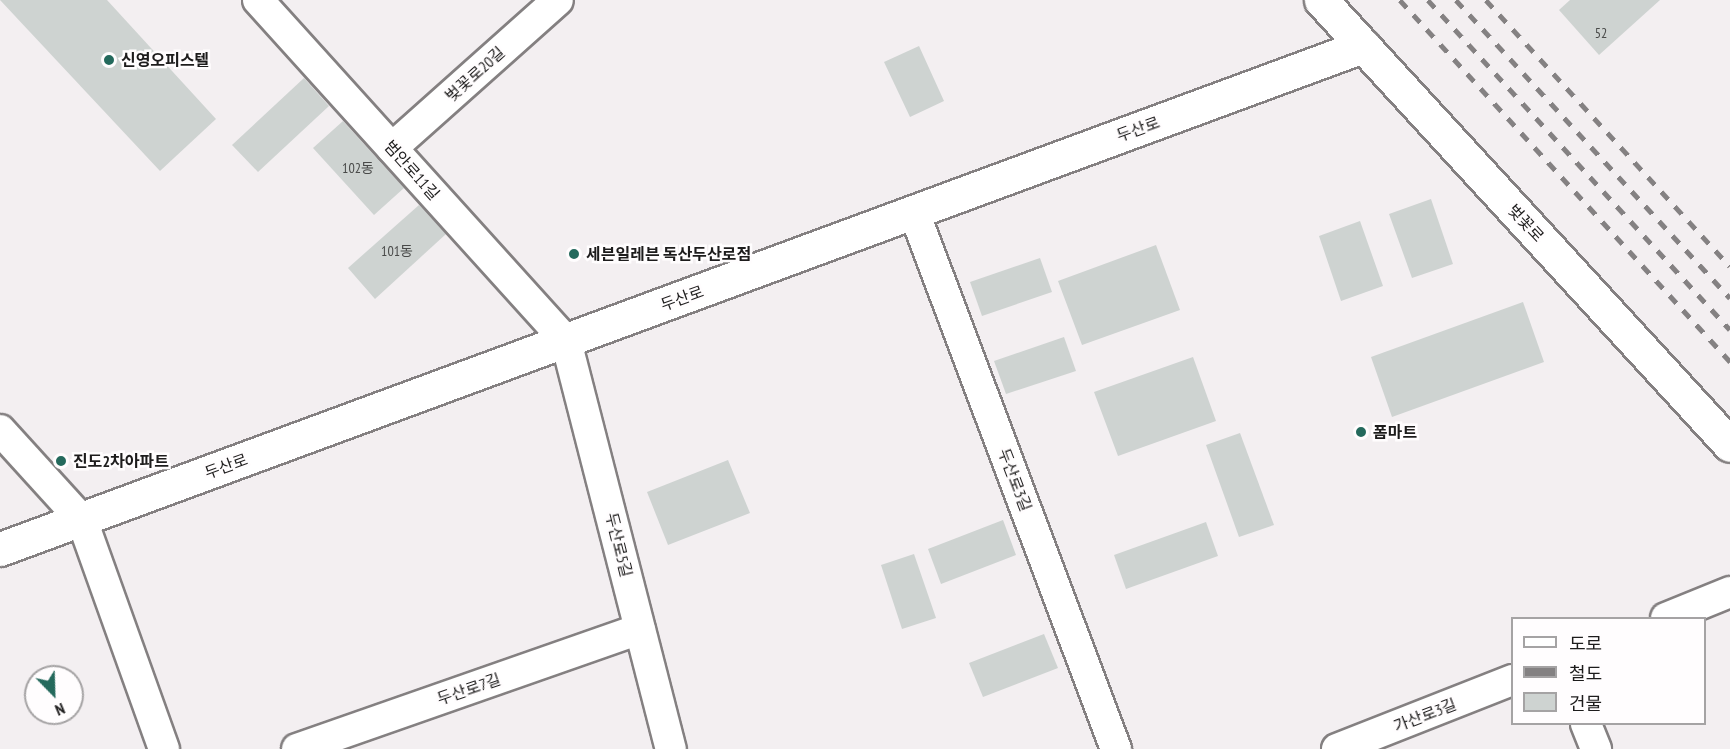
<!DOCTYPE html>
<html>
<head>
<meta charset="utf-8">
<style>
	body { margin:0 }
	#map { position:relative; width:1730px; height:749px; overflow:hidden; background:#f3eff1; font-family:"PT Sans Narrow","Noto Sans KR",sans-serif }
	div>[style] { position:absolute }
	.building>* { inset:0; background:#ced3d1 }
	.roads { filter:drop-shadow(2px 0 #848081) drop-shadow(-2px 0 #848081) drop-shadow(0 2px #848081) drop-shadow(0 -2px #848081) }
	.street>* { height:30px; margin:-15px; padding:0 15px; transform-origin:15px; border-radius:15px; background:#fff }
	.secondary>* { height:33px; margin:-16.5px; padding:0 16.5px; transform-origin:16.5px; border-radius:16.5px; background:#fff }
	.rail>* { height:4.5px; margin-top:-2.25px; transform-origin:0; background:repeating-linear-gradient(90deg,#848182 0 10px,transparent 0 20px) }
	.dots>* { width:16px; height:16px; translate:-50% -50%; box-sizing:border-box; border:3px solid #fffdfe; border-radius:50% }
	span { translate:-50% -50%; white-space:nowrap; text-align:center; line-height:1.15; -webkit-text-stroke:5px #fffdfe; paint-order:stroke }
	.number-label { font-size:14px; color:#494a49 }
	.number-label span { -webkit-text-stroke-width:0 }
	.poi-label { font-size:16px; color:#1d1c1c; font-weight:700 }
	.left { translate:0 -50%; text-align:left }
	.street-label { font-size:16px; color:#1d1c1c }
	.legend { position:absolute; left:1511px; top:617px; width:195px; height:108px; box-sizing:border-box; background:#fffdfe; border:2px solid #a5a3a4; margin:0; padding:8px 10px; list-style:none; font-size:18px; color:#1d1c1c }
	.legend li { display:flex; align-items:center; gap:12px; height:30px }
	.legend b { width:30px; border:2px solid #a5a3a4 }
	.north { position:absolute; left:24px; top:665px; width:60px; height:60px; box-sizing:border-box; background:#fffdfe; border:2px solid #a5a3a4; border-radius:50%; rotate:157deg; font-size:16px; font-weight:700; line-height:24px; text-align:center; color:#1d1c1c }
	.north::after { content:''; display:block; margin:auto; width:21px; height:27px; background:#24695c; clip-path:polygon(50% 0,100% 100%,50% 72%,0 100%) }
</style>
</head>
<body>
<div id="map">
	<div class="building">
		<i style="clip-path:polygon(0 0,107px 0,216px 119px,160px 171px)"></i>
		<i style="clip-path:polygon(1570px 0,1660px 0,1599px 55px,1559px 10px)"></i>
		<i style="clip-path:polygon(919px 46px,944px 101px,910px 117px,884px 62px)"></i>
		<i style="clip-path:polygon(304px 78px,329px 106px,258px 172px,232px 145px)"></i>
		<i style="clip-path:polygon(343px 121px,404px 188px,374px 215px,313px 148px)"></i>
		<i style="clip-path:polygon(1431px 199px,1453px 264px,1412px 278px,1389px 214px)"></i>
		<i style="clip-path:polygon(419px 205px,446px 234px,375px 299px,348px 268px)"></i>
		<i style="clip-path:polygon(1360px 221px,1383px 286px,1341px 301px,1319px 236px)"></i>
		<i style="clip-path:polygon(1156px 245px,1180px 310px,1082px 345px,1058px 281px)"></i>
		<i style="clip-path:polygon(1040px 258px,1052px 292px,982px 316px,970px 282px)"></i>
		<i style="clip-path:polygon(1523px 302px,1544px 362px,1392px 417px,1371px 357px)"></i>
		<i style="clip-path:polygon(1064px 337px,1076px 371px,1006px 394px,994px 361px)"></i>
		<i style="clip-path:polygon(1193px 357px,1216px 421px,1118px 456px,1094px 392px)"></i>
		<i style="clip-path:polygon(1240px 433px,1274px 525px,1239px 537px,1206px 445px)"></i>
		<i style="clip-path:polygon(728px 460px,750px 513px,668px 545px,647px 492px)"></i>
		<i style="clip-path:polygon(1003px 520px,1016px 555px,941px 584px,928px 549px)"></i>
		<i style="clip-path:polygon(1206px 522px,1218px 556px,1126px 589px,1114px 555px)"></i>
		<i style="clip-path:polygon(914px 554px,936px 618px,902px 629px,881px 565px)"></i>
		<i style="clip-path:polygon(1044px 634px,1058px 668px,983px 697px,969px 663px)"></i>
	</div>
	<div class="roads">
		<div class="street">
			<i style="left:258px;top:0;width:460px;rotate:47.9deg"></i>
			<i style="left:566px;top:341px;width:421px;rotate:75.6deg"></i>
			<i style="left:392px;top:148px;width:222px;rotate:-41.7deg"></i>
			<i style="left:914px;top:212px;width:574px;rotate:69.39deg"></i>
			<i style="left:0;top:430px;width:122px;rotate:47.7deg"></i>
			<i style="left:82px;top:520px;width:243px;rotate:70.3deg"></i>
			<i style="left:1666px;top:618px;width:69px;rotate:-22.1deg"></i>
			<i style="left:1586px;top:724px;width:27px;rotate:68deg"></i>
			<i style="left:297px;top:749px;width:363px;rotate:-19.3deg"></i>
			<i style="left:1337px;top:749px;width:188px;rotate:-21.5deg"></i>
		</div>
		<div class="secondary">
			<i style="left:1321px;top:0;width:604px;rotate:47.41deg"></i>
			<i style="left:0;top:549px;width:1453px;rotate:-20.26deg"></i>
		</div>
	</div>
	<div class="rail">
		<i style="left:1400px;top:0;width:490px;rotate:47.6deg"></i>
		<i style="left:1428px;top:0;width:447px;rotate:47.5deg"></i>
		<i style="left:1456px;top:0;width:405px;rotate:47.4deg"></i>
		<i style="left:1486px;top:0;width:361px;rotate:47.5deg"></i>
	</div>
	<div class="dots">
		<i style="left:109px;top:60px;background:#24695c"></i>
		<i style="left:574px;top:254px;background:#24695c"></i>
		<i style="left:1361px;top:432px;background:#24695c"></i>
		<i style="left:61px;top:461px;background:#24695c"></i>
	</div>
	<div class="number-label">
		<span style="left:1601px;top:33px">52</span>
		<span style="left:358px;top:168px">102동</span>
		<span style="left:397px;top:251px">101동</span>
	</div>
	<div class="poi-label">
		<span class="left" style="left:121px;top:60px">신영오피스텔</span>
		<span class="left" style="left:586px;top:254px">세븐일레븐 독산두산로점</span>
		<span class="left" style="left:1373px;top:432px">폼마트</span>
		<span class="left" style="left:73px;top:461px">진도2차아파트</span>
	</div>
	<div class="street-label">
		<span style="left:475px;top:74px;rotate:-42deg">벚꽃로20길</span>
		<span style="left:1138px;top:129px;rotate:-20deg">두산로</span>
		<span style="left:412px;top:170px;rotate:48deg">범안로11길</span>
		<span style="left:1526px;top:223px;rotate:47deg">벚꽃로</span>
		<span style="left:682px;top:298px;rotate:-20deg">두산로</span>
		<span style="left:226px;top:466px;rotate:-20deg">두산로</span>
		<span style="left:1015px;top:480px;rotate:69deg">두산로3길</span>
		<span style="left:619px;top:545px;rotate:76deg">두산로5길</span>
		<span style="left:469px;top:689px;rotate:-19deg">두산로7길</span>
		<span style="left:1425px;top:715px;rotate:-21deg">가산로3길</span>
	</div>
	<ul class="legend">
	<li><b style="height:8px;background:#fff"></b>도로</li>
	<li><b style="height:8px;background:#848182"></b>철도</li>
	<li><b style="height:16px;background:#ced3d1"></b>건물</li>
	</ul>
	<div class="north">N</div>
</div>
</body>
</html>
